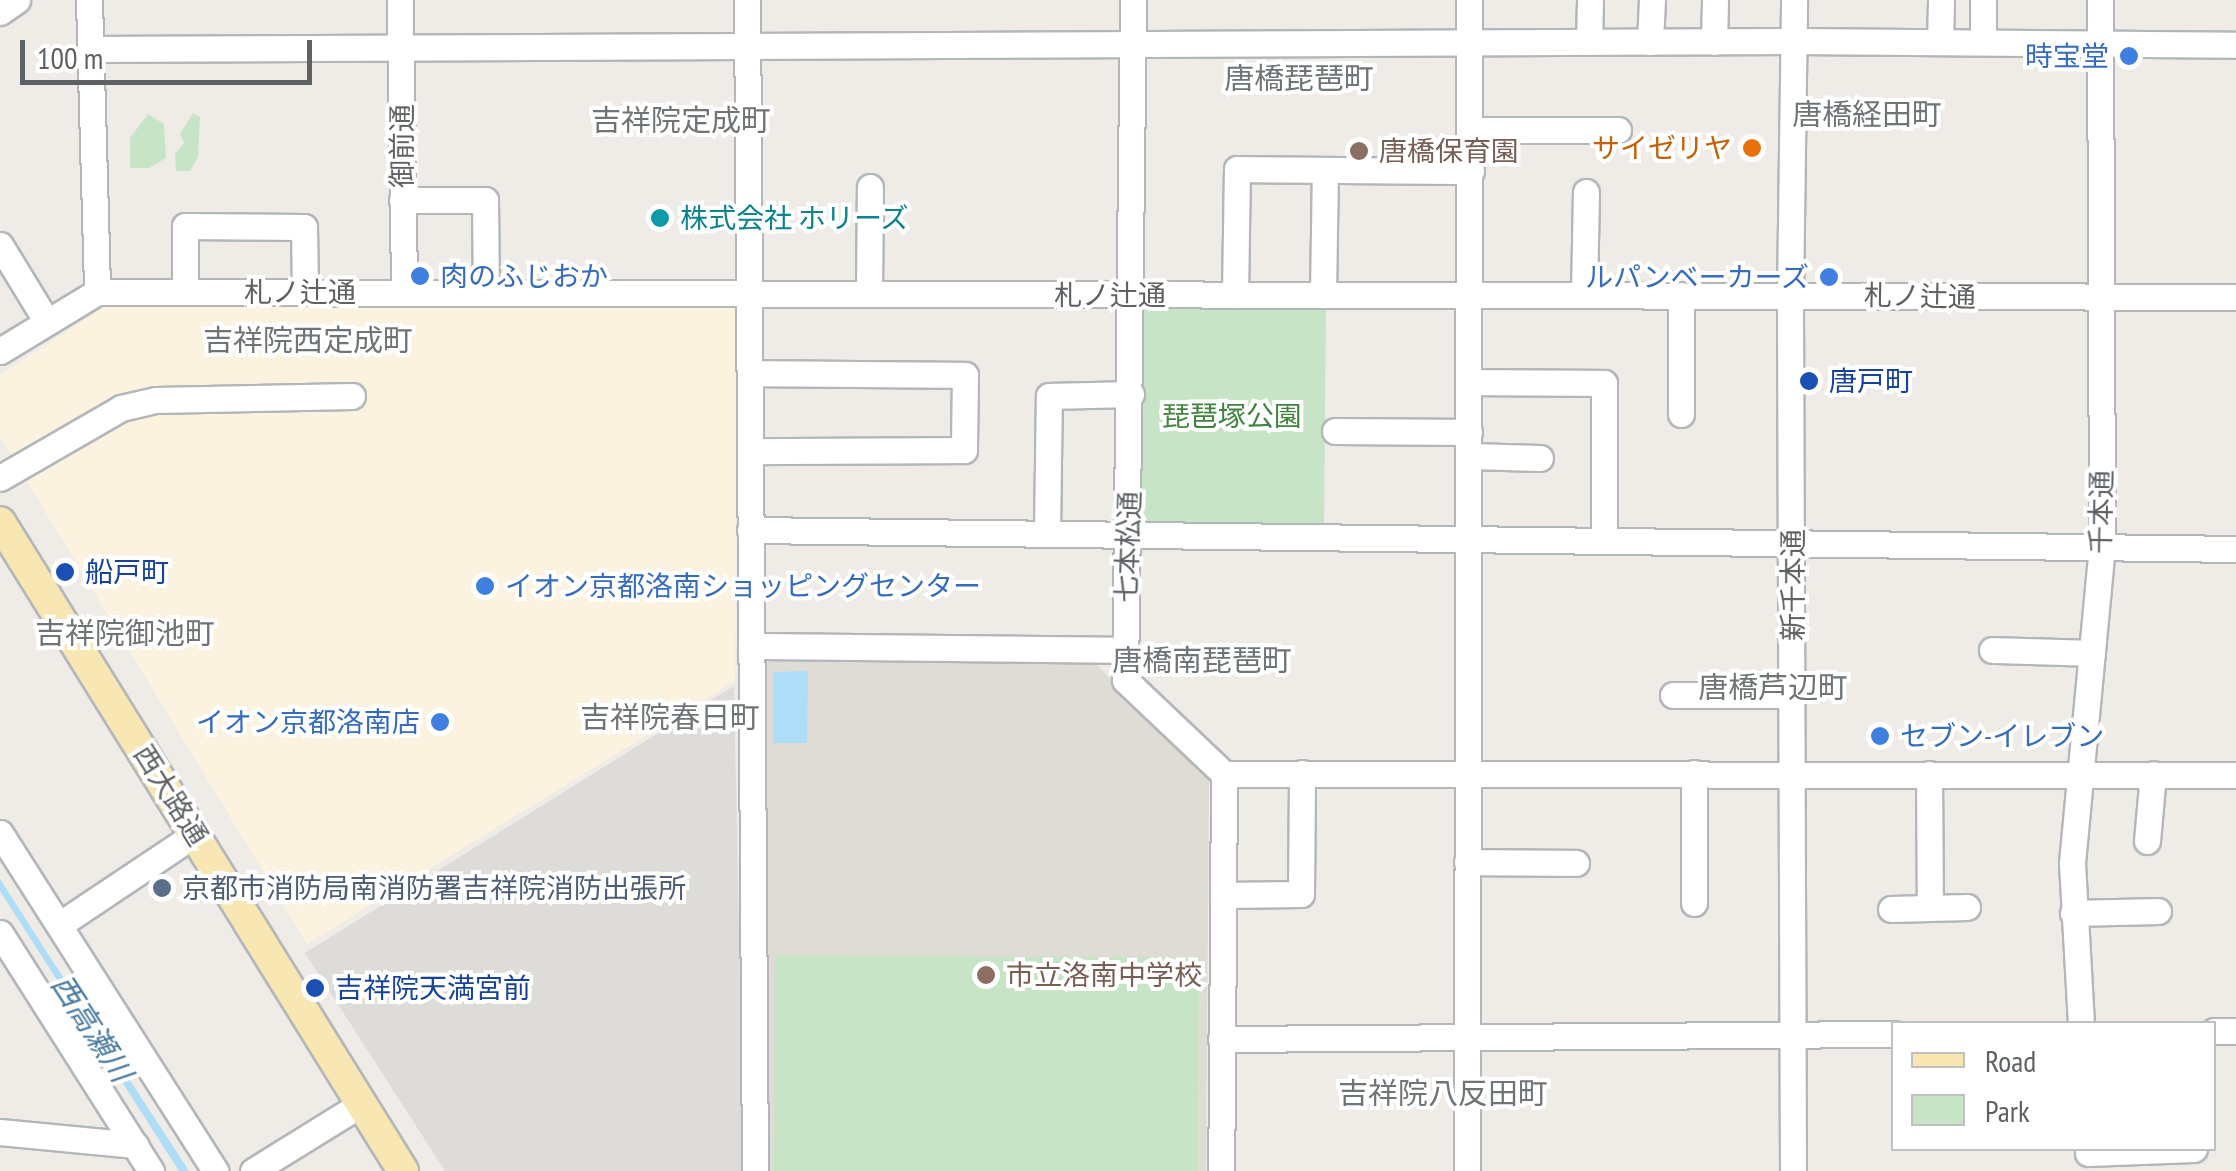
<!DOCTYPE html>
<html>
<head>
<meta charset="utf-8">
<style>
	body { margin:0 }
	#map { position:relative; width:2236px; height:1171px; overflow:hidden; background:#efece7; font-family:"PT Sans Narrow","Noto Sans JP",sans-serif }
	div>[style] { position:absolute }
	.commercial>* { inset:0; background:#fbf2e0 }
	.industrial>* { inset:0; background:#dedcd9 }
	.education>* { inset:0; background:#dfdbd5 }
	.green>* { inset:0; background:#c8e4c6 }
	.water>* { inset:0; background:#aedef7 }
	.roads { filter:drop-shadow(2px 0 #b4b7ba) drop-shadow(-2px 0 #b4b7ba) drop-shadow(0 2px #b4b7ba) drop-shadow(0 -2px #b4b7ba) }
	.minor>* { height:25px; margin:-12.5px; padding:0 12.5px; transform-origin:12.5px; border-radius:12.5px; background:#fff }
	.major>* { height:30px; margin:-15px; padding:0 15px; transform-origin:15px; border-radius:15px; background:#f8e7b3 }
	.dots>* { width:28px; height:28px; translate:-50% -50%; box-sizing:border-box; border:5px solid #fff; border-radius:50% }
	span { translate:-50% -50%; white-space:nowrap; text-align:center; line-height:1.15; -webkit-text-stroke:8px #fff; paint-order:stroke }
	.shop-label { font-size:28px; color:#366cbe }
	.right { translate:-100% -50%; text-align:right }
	.left { translate:0 -50%; text-align:left }
	.street-label { font-size:28px; color:#5e6265 }
	.food-label { font-size:28px; color:#c56008 }
	.education-label { font-size:28px; color:#785e54 }
	.culture-label { font-size:28px; color:#0d838f }
	.transit-label { font-size:28px; color:#164399 }
	.park-label { font-size:28px; color:#41843f }
	.service-label { font-size:28px; color:#4e5e75 }
	.neighbourhood-label { font-size:30px; color:#6f7477 }
	.water-label { font-size:30px; color:#497aa0; font-style:italic }
	.legend { position:absolute; left:1891px; top:1021px; width:325px; height:130px; box-sizing:border-box; background:#fff; border:2px solid #bfc0c1; margin:0; padding:12px 18px; list-style:none; font-size:30px; color:#5e6265 }
	.legend li { display:flex; align-items:center; gap:20px; height:50px }
	.legend b { width:50px; border:2px solid #bfc0c1 }
	.scale { position:absolute; left:20px; top:40px; width:292px; height:45px; box-sizing:border-box; border:5px solid #5e6265; border-top:0; padding-left:12px; font-size:30px; line-height:35px; white-space:nowrap; color:#5e6265; -webkit-text-stroke:8px #fff; paint-order:stroke }
</style>
</head>
<body>
<div id="map">
	<div class="commercial">
		<i style="clip-path:polygon(113px 301px,739px 301px,735px 681px,307px 944px,0 437px,0 375px)"></i>
	</div>
	<div class="industrial">
		<i style="clip-path:polygon(734px 686px,744px 1171px,445px 1171px,305px 953px)"></i>
	</div>
	<div class="education">
		<i style="clip-path:polygon(772px 659px,1095px 663px,1209px 780px,1206px 1171px,766px 1171px,763px 667px)"></i>
	</div>
	<div class="green">
		<i style="clip-path:polygon(193px 113px,200px 117px,198px 157px,190px 171px,176px 171px,175px 154px,184px 143px,180px 134px)"></i>
		<i style="clip-path:polygon(148px 114px,164px 124px,166px 158px,149px 168px,130px 168px,130px 138px)"></i>
		<i style="clip-path:polygon(1144px 304px,1326px 304px,1324px 529px,1149px 526px,1142px 520px,1138px 312px)"></i>
		<i style="clip-path:polygon(775px 955px,1199px 957px,1197px 1171px,774px 1171px)"></i>
	</div>
	<div class="water">
		<i style="clip-path:polygon(808px 671px,807px 743px,773px 743px,773px 672px)"></i>
		<i style="clip-path:polygon(0 879px,50px 957px,189px 1171px,179px 1171px,0 891px)"></i>
	</div>
	<div class="roads">
		<div class="minor">
			<i style="left:89px;top:0;width:292px;rotate:88.4deg"></i>
			<i style="left:400px;top:0;width:292px;rotate:89.2deg"></i>
			<i style="left:747px;top:0;width:1171px;rotate:89.61deg"></i>
			<i style="left:1133px;top:0;width:680px;rotate:90.67deg"></i>
			<i style="left:1125px;top:680px;width:137px;rotate:43.5deg"></i>
			<i style="left:1224px;top:774px;width:397px;rotate:90.4deg"></i>
			<i style="left:1983px;top:0;width:42px;rotate:90deg"></i>
			<i style="left:0;top:12px;width:21px;rotate:-35deg"></i>
			<i style="left:1589px;top:42px;width:42px;rotate:-88.6deg"></i>
			<i style="left:1650px;top:42px;width:42px;rotate:-87.3deg"></i>
			<i style="left:1714px;top:42px;width:42px;rotate:-88.6deg"></i>
			<i style="left:1940px;top:42px;width:42px;rotate:-88.6deg"></i>
			<i style="left:91px;top:49px;width:1703px;rotate:-0.27deg"></i>
			<i style="left:1794px;top:41px;width:442px;rotate:0.5deg"></i>
			<i style="left:1470px;top:130px;width:148px"></i>
			<i style="left:402px;top:200px;width:83px"></i>
			<i style="left:485px;top:200px;width:92px;rotate:89.4deg"></i>
			<i style="left:0;top:245px;width:90px;rotate:58.6deg"></i>
			<i style="left:185px;top:292px;width:66px;rotate:-90deg"></i>
			<i style="left:185px;top:226px;width:119px;rotate:0.5deg"></i>
			<i style="left:304px;top:227px;width:64px;rotate:89.1deg"></i>
			<i style="left:869px;top:294px;width:107px;rotate:-89.5deg"></i>
			<i style="left:1235px;top:295px;width:126px;rotate:-89.1deg"></i>
			<i style="left:1237px;top:169px;width:234px;rotate:0.5deg"></i>
			<i style="left:1323px;top:295px;width:124px;rotate:-89.1deg"></i>
			<i style="left:1584px;top:295px;width:103px;rotate:-88.9deg"></i>
			<i style="left:1681px;top:295px;width:119px;rotate:90deg"></i>
			<i style="left:0;top:351px;width:114px;rotate:-31.3deg"></i>
			<i style="left:97px;top:292px;width:2139px;rotate:0.13deg"></i>
			<i style="left:750px;top:373px;width:215px;rotate:0.5deg"></i>
			<i style="left:965px;top:375px;width:75px;rotate:90.8deg"></i>
			<i style="left:964px;top:450px;width:213px;rotate:179.7deg"></i>
			<i style="left:1470px;top:382px;width:134px;rotate:0.4deg"></i>
			<i style="left:1604px;top:383px;width:157px;rotate:90deg"></i>
			<i style="left:1335px;top:431px;width:134px;rotate:0.4deg"></i>
			<i style="left:1469px;top:456px;width:71px;rotate:1.6deg"></i>
			<i style="left:0;top:478px;width:140px;rotate:-30deg"></i>
			<i style="left:121px;top:408px;width:36px;rotate:-13deg"></i>
			<i style="left:156px;top:400px;width:196px;rotate:-1.2deg"></i>
			<i style="left:750px;top:530px;width:1486px;rotate:0.73deg"></i>
			<i style="left:1047px;top:533px;width:137px;rotate:-89.2deg"></i>
			<i style="left:1049px;top:396px;width:82px;rotate:-1.4deg"></i>
			<i style="left:751px;top:646px;width:374px;rotate:0.6deg"></i>
			<i style="left:1992px;top:650px;width:100px;rotate:1.7deg"></i>
			<i style="left:1673px;top:695px;width:120px"></i>
			<i style="left:1224px;top:774px;width:1012px;rotate:0.06deg"></i>
			<i style="left:1929px;top:774px;width:134px;rotate:89.6deg"></i>
			<i style="left:0;top:833px;width:401px;rotate:57.5deg"></i>
			<i style="left:2147px;top:841px;width:67px;rotate:-84.9deg"></i>
			<i style="left:1467px;top:862px;width:109px;rotate:0.5deg"></i>
			<i style="left:1223px;top:895px;width:78px;rotate:-0.7deg"></i>
			<i style="left:1301px;top:894px;width:121px;rotate:-89.5deg"></i>
			<i style="left:1694px;top:903px;width:130px;rotate:-90deg"></i>
			<i style="left:1891px;top:909px;width:76px;rotate:-1.5deg"></i>
			<i style="left:2073px;top:913px;width:85px;rotate:-1.3deg"></i>
			<i style="left:59px;top:925px;width:164px;rotate:-33.8deg"></i>
			<i style="left:0;top:933px;width:282px;rotate:57.6deg"></i>
			<i style="left:2081px;top:1024px;width:161px;rotate:-93.2deg"></i>
			<i style="left:2072px;top:863px;width:317px;rotate:-84.6deg"></i>
			<i style="left:2102px;top:547px;width:547px;rotate:-90.21deg"></i>
			<i style="left:2214px;top:1031px;width:22px"></i>
			<i style="left:1221px;top:1039px;width:673px;rotate:-0.43deg"></i>
			<i style="left:0;top:1132px;width:136px;rotate:5.5deg"></i>
			<i style="left:2088px;top:1153px;width:106px;rotate:-2.2deg"></i>
			<i style="left:253px;top:1171px;width:127px;rotate:-31.8deg"></i>
			<i style="left:1467px;top:1171px;width:1171px;rotate:-89.9deg"></i>
			<i style="left:1793px;top:1171px;width:877px;rotate:-90.2deg"></i>
			<i style="left:1790px;top:294px;width:294px;rotate:-89.2deg"></i>
		</div>
		<div class="major">
			<i style="left:0;top:522px;width:764px;rotate:58.16deg"></i>
		</div>
	</div>
	<div class="dots">
		<i style="left:2129px;top:56px;background:#3f7fe0"></i>
		<i style="left:1752px;top:148px;background:#e8710a"></i>
		<i style="left:1359px;top:151px;background:#8d6e63"></i>
		<i style="left:660px;top:218px;background:#0f9aa8"></i>
		<i style="left:420px;top:276px;background:#3f7fe0"></i>
		<i style="left:1829px;top:277px;background:#3f7fe0"></i>
		<i style="left:1809px;top:381px;background:#1a4fb4"></i>
		<i style="left:65px;top:572px;background:#1a4fb4"></i>
		<i style="left:485px;top:586px;background:#3f7fe0"></i>
		<i style="left:440px;top:722px;background:#3f7fe0"></i>
		<i style="left:1880px;top:736px;background:#3f7fe0"></i>
		<i style="left:162px;top:888px;background:#5c6f8a"></i>
		<i style="left:986px;top:975px;background:#8d6e63"></i>
		<i style="left:315px;top:988px;background:#1a4fb4"></i>
	</div>
	<div class="shop-label">
		<span class="right" style="left:2109px;top:56px">時宝堂</span>
		<span class="left" style="left:440px;top:276px">肉のふじおか</span>
		<span class="right" style="left:1809px;top:277px">ルパンベーカーズ</span>
		<span class="left" style="left:505px;top:586px">イオン京都洛南ショッピングセンター</span>
		<span class="right" style="left:420px;top:722px">イオン京都洛南店</span>
		<span class="left" style="left:1900px;top:736px">セブン-イレブン</span>
	</div>
	<div class="street-label">
		<span style="left:402px;top:146px;rotate:-90deg">御前通</span>
		<span style="left:300px;top:292px">札ノ辻通</span>
		<span style="left:1110px;top:295px">札ノ辻通</span>
		<span style="left:1920px;top:296px;rotate:1deg">札ノ辻通</span>
		<span style="left:2101px;top:512px;rotate:-89deg">千本通</span>
		<span style="left:1128px;top:547px;rotate:-88deg">七本松通</span>
		<span style="left:1793px;top:585px;rotate:-90deg">新千本通</span>
		<span style="left:171px;top:795px;rotate:58deg">西大路通</span>
	</div>
	<div class="food-label">
		<span class="right" style="left:1732px;top:148px">サイゼリヤ</span>
	</div>
	<div class="education-label">
		<span class="left" style="left:1379px;top:151px">唐橋保育園</span>
		<span class="left" style="left:1006px;top:975px">市立洛南中学校</span>
	</div>
	<div class="culture-label">
		<span class="left" style="left:680px;top:218px">株式会社 ホリーズ</span>
	</div>
	<div class="transit-label">
		<span class="left" style="left:1829px;top:381px">唐戸町</span>
		<span class="left" style="left:85px;top:572px">船戸町</span>
		<span class="left" style="left:335px;top:988px">吉祥院天満宮前</span>
	</div>
	<div class="park-label">
		<span style="left:1232px;top:416px">琵琶塚公園</span>
	</div>
	<div class="service-label">
		<span class="left" style="left:182px;top:888px">京都市消防局南消防署吉祥院消防出張所</span>
	</div>
	<div class="neighbourhood-label">
		<span style="left:1299px;top:78px">唐橋琵琶町</span>
		<span style="left:1867px;top:114px">唐橋経田町</span>
		<span style="left:681px;top:120px">吉祥院定成町</span>
		<span style="left:308px;top:340px">吉祥院西定成町</span>
		<span style="left:125px;top:633px">吉祥院御池町</span>
		<span style="left:1202px;top:660px">唐橋南琵琶町</span>
		<span style="left:1773px;top:687px">唐橋芦辺町</span>
		<span style="left:670px;top:717px">吉祥院春日町</span>
		<span style="left:1443px;top:1093px">吉祥院八反田町</span>
	</div>
	<div class="water-label">
		<span style="left:92px;top:1028px;rotate:57deg">西高瀬川</span>
	</div>
	<ul class="legend">
	<li><b style="height:12px;background:#f8e7b3"></b>Road</li>
	<li><b style="height:28px;background:#c8e4c6"></b>Park</li>
	</ul>
	<div class="scale">100 m</div>
</div>
</body>
</html>
